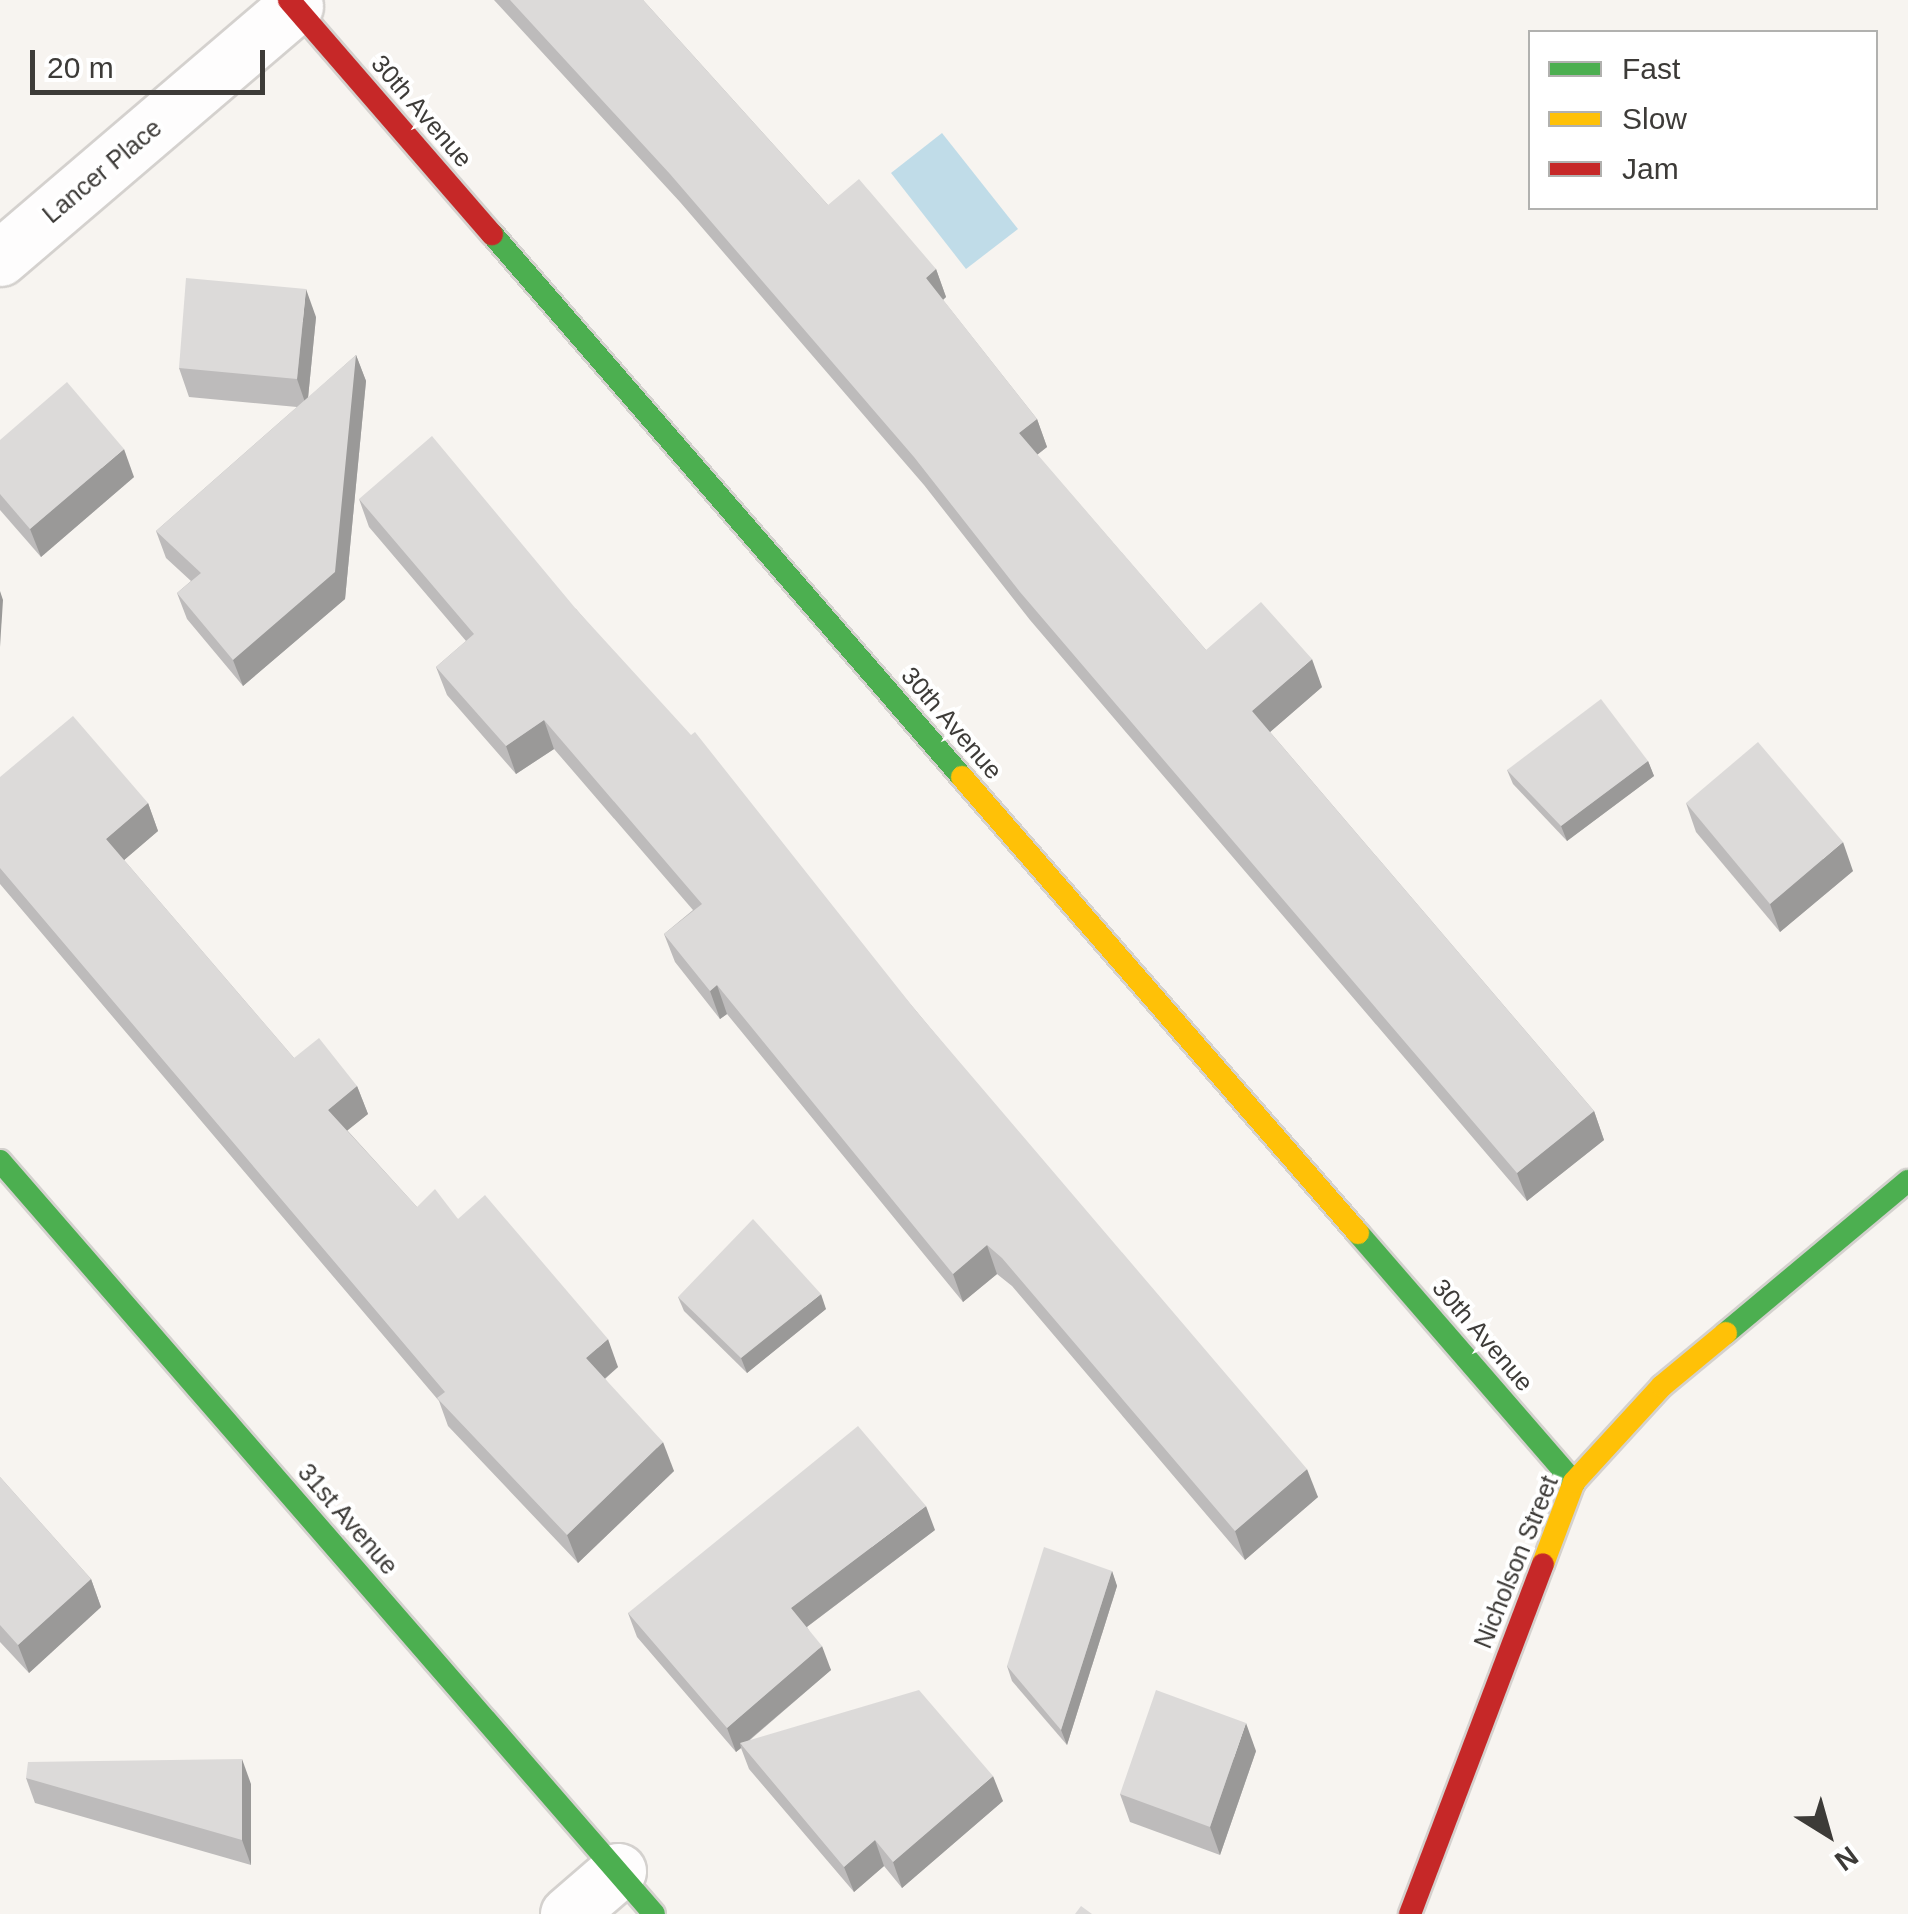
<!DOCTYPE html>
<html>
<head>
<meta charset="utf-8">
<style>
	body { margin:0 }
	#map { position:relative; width:1908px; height:1914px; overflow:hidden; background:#f7f4f0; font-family:Arial,sans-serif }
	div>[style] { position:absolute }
	.water>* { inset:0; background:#c0dce8 }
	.roads { filter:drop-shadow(2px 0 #d4d1ce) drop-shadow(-2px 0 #d4d1ce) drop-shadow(0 2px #d4d1ce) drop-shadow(0 -2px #d4d1ce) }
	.street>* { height:55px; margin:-27.5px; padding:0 27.5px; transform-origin:27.5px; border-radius:27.5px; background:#fefdfd }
	.fast>* { height:22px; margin:-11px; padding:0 11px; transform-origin:11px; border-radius:11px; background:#4caf50 }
	.slow>* { height:22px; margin:-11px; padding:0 11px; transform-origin:11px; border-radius:11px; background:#ffc107 }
	.jam>* { height:22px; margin:-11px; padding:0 11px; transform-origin:11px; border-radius:11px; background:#c62828 }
	.wall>* { inset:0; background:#bdbbbb }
	.shaded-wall>* { inset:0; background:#9a9998 }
	.building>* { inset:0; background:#dcdad9 }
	span { translate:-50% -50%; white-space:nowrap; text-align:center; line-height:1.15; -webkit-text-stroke:8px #fff; paint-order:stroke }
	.street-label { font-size:25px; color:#3d3b38 }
	.legend { position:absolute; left:1528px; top:30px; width:350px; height:180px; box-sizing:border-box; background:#fff; border:2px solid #b1b1af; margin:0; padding:12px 18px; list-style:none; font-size:30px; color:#3d3b38 }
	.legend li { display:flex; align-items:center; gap:20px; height:50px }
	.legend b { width:50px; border:2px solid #b1b1af }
	.north { position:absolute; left:1778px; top:1784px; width:100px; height:100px; -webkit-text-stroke:8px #fff; paint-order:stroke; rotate:143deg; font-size:28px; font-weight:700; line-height:40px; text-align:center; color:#3d3b38 }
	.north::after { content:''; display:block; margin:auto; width:35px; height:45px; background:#3d3b38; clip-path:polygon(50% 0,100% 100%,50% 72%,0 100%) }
	.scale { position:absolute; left:30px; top:50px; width:235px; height:45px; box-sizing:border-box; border:5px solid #3d3b38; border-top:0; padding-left:12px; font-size:30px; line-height:35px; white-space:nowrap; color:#3d3b38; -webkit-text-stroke:8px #fff; paint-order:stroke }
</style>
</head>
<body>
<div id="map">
	<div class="water">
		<i style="clip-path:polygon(942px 133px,1018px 229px,966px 269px,891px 173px)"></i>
	</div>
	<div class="roads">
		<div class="street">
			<i style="left:0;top:258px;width:388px;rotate:-40.5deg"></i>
			<i style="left:568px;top:1914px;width:66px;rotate:-40.7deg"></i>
		</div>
		<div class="fast">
			<i style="left:492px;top:234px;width:718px;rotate:49.12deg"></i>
			<i style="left:0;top:1161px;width:997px;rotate:49.02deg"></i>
			<i style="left:1358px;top:1233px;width:330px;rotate:49.1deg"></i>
			<i style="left:1726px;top:1333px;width:237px;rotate:-39.9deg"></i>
		</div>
		<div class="slow">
			<i style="left:962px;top:777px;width:604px;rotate:49.03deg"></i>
			<i style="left:1543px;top:1564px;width:88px;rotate:-69.3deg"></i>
			<i style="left:1574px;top:1482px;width:130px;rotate:-47.5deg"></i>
			<i style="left:1662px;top:1386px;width:83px;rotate:-39.6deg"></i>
		</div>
		<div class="jam">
			<i style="left:289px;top:0;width:310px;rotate:49.1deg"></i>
			<i style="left:1410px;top:1914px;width:374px;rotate:-69.2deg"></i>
		</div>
	</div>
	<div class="wall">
		<i style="clip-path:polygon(494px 0,643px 0,828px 205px,936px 269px,946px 297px,943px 300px,1037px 419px,1047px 447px,1037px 455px,1206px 650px,1322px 687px,1270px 732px,1594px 1111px,1604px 1140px,1527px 1201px,1030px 620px,924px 485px,680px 202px)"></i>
		<i style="clip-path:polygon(316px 317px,308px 398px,356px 355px,366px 381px,345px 599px,243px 686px,187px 619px,177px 593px,191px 581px,166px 558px,156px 531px,297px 407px,189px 397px,179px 368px)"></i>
		<i style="clip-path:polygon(0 440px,134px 477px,41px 557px,0 510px)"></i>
		<i style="clip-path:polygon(359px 499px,576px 609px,917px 1012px,1318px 1497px,1245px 1560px,1012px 1286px,997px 1274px,963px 1302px,727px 1014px,720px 1019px,675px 962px,664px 934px,693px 910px,554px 749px,516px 774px,447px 695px,436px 667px,466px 641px,369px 527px)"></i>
		<i style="clip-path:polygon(1648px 761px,1654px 776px,1567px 841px,1513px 784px,1507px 770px)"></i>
		<i style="clip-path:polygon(0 777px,148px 803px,158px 831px,124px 860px,294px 1058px,357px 1086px,368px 1114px,347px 1130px,417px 1207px,458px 1219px,618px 1367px,605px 1379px,674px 1471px,578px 1563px,448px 1426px,439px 1401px,0 884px)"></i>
		<i style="clip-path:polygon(1686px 803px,1853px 871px,1780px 932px,1696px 832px)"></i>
		<i style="clip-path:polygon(678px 1297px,826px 1309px,747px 1373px,684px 1311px)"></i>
		<i style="clip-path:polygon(0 1477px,91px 1579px,101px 1607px,29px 1673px,0 1642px)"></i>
		<i style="clip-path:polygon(935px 1530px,807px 1627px,831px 1670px,750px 1740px,1003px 1801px,902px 1888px,884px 1866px,854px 1892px,749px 1769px,741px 1748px,736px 1752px,637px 1637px,628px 1613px)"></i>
		<i style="clip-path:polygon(1112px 1571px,1117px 1586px,1067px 1745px,1012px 1681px,1007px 1666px)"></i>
		<i style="clip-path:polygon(1256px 1751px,1220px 1855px,1130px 1822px,1120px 1794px)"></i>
		<i style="clip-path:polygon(26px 1778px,251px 1784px,251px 1865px,35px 1803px)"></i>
	</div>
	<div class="shaded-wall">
		<i style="clip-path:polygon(936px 269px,946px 297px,936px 306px,926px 278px)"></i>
		<i style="clip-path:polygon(306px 289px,316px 317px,307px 408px,297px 379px)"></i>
		<i style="clip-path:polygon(356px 355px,366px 381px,345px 599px,243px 686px,233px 660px)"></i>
		<i style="clip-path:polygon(1037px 419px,1047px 447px,1029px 461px,1019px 433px)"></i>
		<i style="clip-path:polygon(124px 449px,134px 477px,41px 557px,30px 529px)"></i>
		<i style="clip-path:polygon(0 591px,3px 600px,0 647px)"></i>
		<i style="clip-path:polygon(1312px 659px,1322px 687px,1262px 739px,1252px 711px)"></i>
		<i style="clip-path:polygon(544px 720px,554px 749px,516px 774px,506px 746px)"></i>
		<i style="clip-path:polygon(1648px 761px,1654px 776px,1567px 841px,1561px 826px)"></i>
		<i style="clip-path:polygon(148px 803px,158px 831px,116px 867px,106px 839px)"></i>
		<i style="clip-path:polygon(1843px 842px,1853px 871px,1780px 932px,1770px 904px)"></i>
		<i style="clip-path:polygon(717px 985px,727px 1014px,720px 1019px,710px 991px)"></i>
		<i style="clip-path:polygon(357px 1086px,368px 1114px,338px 1138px,328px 1110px)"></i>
		<i style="clip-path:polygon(1594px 1111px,1604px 1140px,1527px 1201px,1517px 1173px)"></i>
		<i style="clip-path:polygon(987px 1245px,997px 1274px,963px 1302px,953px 1274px)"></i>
		<i style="clip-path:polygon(821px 1294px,826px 1309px,747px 1373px,741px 1358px)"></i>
		<i style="clip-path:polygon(608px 1339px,618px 1367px,596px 1386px,586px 1358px)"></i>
		<i style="clip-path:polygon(663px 1442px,674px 1471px,578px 1563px,567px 1535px)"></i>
		<i style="clip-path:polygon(1307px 1469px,1318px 1497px,1245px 1560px,1235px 1531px)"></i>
		<i style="clip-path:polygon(926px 1506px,935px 1530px,800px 1632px,791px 1608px)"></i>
		<i style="clip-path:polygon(1112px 1571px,1117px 1586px,1067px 1745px,1061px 1730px)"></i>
		<i style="clip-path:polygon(91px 1579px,101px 1607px,29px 1673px,18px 1645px)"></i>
		<i style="clip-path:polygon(822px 1646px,831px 1670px,742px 1746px,740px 1743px,741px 1748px,736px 1752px,727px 1728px)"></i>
		<i style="clip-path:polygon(1246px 1723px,1256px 1751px,1220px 1855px,1210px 1827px)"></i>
		<i style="clip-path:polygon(242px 1759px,251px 1784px,251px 1865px,242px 1840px)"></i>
		<i style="clip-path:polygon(993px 1776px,1003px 1801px,902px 1888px,893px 1862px)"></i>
		<i style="clip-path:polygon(875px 1840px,884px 1866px,854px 1892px,844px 1867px)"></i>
	</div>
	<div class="building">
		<i style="clip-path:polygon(510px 0,643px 0,828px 205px,859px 179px,936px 269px,926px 278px,1037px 419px,1019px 433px,1206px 650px,1261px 602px,1312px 659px,1252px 711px,1594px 1111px,1517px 1173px,1020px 592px,914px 457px,670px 174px)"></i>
		<i style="clip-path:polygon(186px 278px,306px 289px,297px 379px,179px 368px)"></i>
		<i style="clip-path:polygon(356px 355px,335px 572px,233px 660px,177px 593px,201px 573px,156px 531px)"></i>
		<i style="clip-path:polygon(67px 382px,124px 449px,30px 529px,0 494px,0 440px)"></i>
		<i style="clip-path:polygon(432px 436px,576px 609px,691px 735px,695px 732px,917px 1012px,1307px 1469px,1235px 1531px,1002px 1258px,987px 1245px,953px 1274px,717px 985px,710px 991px,664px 934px,702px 904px,544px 720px,506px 746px,436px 667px,474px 634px,359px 499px)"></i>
		<i style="clip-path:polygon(1601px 699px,1648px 761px,1561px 826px,1507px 770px)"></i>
		<i style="clip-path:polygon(73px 716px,148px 803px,106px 839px,294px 1058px,319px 1038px,357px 1086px,328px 1110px,417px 1207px,435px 1189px,458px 1219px,485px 1195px,608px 1339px,586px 1358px,663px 1442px,567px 1535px,437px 1398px,445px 1392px,0 868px,0 777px)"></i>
		<i style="clip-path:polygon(1758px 742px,1843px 842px,1770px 904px,1686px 803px)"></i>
		<i style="clip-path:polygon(753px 1219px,821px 1294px,741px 1358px,678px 1297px)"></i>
		<i style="clip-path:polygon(858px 1426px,926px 1506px,791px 1608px,822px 1646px,727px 1728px,628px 1613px)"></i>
		<i style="clip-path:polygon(0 1477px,91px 1579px,18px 1645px,0 1625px)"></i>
		<i style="clip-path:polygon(1044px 1547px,1112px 1571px,1061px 1730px,1007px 1666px)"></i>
		<i style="clip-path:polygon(919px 1690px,993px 1776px,893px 1862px,875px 1840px,844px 1867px,740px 1743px)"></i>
		<i style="clip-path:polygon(1156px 1690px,1246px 1723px,1210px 1827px,1120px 1794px)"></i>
		<i style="clip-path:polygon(242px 1759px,242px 1840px,26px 1778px,28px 1762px)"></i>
		<i style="clip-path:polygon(1081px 1906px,1092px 1914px,1075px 1914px)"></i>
	</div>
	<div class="street-label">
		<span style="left:422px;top:111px;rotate:49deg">30th Avenue</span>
		<span style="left:102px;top:171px;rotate:-40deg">Lancer Place</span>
		<span style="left:952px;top:723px;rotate:49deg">30th Avenue</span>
		<span style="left:1483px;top:1335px;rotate:49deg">30th Avenue</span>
		<span style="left:348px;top:1519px;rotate:49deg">31st Avenue</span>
		<span style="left:1516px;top:1562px;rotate:-68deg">Nicholson Street</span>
	</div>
	<ul class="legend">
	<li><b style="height:12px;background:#4caf50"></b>Fast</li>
	<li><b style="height:12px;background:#ffc107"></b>Slow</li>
	<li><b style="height:12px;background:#c62828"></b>Jam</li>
	</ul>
	<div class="north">N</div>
	<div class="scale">20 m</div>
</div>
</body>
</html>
